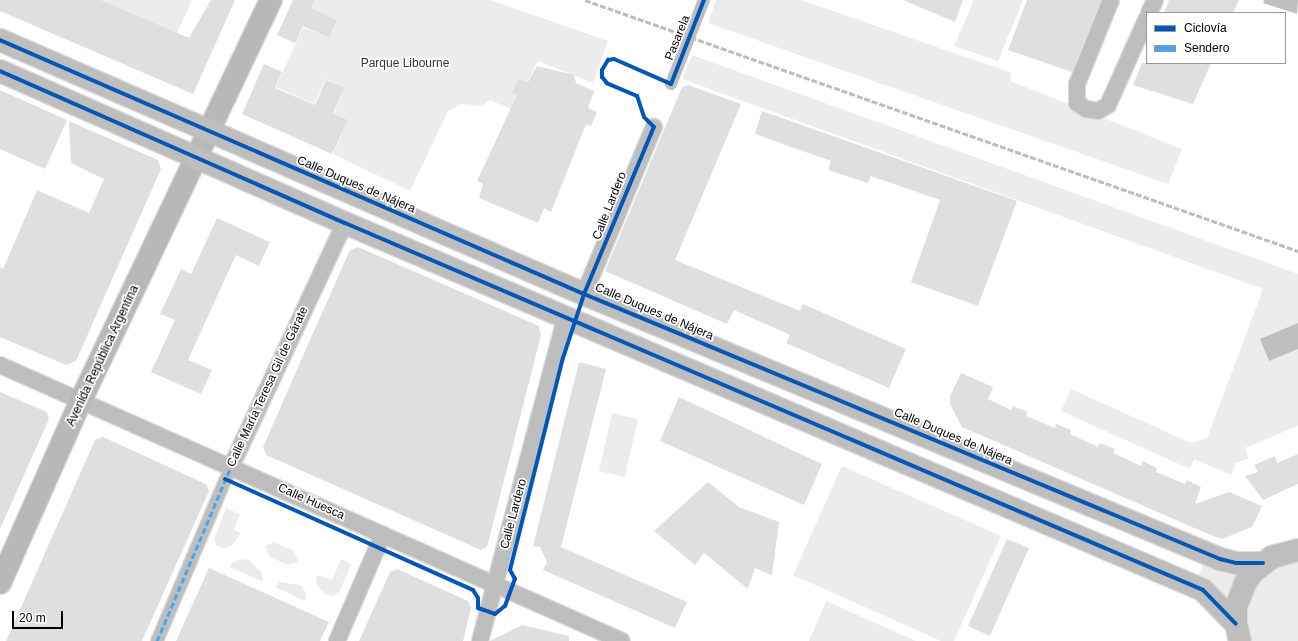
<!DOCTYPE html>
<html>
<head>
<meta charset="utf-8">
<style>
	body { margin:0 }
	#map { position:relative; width:1298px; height:641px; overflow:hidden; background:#fff; font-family:Helvetica,sans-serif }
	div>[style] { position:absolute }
	.green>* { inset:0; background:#ececec }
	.water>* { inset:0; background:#bfbfbf }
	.building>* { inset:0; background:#dfdfdf }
	.roads { filter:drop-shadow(1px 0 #dbdbdb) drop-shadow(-1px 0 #dbdbdb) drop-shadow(0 1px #dbdbdb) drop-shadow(0 -1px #dbdbdb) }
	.pedestrian>* { height:12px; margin:-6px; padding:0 6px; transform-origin:6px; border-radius:6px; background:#bebebe }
	.minor>* { height:16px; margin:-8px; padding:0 8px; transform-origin:8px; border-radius:8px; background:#bebebe }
	.secondary>* { height:22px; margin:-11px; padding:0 11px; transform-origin:11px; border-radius:11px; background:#b8b8b8 }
	.primary>* { height:22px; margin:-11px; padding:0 11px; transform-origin:11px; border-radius:11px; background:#bebebe }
	.rail>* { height:3px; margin-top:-1.5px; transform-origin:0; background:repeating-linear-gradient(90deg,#bebebe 0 6px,transparent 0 8px) }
	.pedestrian-bridge>* { height:12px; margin:-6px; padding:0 6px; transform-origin:6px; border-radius:6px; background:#bebebe }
	.quiet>* { height:3px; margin-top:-1.5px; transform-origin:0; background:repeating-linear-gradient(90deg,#3fa9f5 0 6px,transparent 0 9px) }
	.cycleway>* { height:4px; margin:-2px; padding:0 2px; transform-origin:2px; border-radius:2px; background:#0057b8 }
	span { translate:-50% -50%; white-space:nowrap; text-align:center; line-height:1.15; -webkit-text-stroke:3.5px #fff; paint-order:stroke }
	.street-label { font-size:12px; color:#000 }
	.park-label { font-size:12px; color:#333 }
	.legend { position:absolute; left:1146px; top:12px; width:140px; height:52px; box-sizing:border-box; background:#fff; border:1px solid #999; margin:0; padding:5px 7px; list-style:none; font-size:12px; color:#000 }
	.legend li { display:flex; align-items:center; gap:8px; height:20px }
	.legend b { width:20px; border:1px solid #999 }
	.scale { position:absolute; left:12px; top:611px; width:51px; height:18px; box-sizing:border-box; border:2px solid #000; border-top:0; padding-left:5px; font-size:12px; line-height:14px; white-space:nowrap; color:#000; -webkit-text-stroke:3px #fff; paint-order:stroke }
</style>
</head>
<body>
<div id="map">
	<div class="green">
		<i style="clip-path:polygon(101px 0,192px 0,177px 33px)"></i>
		<i style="clip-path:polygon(314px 0,490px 0,608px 41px,593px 83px,538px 61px,528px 81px,519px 78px,513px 92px,517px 95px,511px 109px,490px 100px,482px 106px,461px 104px,448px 111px,410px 191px,333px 154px,348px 120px,334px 113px,345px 87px,326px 79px,314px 104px,276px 87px,303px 27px,329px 38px,337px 20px,311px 8px)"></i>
		<i style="clip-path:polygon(716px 0,801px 0,1012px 73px,1010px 81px,1182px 149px,1168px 184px,708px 23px)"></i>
		<i style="clip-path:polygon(974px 0,1023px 0,998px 61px,954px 46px)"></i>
		<i style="clip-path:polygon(692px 55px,1298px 274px,1298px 426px,1245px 448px,1249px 458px,1236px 463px,1231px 475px,1194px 459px,1190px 469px,1061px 411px,1071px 389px,1191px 443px,1207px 438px,1263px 289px,682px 79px)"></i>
		<i style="clip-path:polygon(612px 413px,638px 419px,625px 477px,599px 471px)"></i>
		<i style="clip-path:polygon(842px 466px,1001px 536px,954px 641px,941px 641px,793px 575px)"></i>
		<i style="clip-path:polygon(226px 508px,240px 514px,234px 530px,241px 533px,233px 545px,224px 548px,217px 546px,214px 540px)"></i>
		<i style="clip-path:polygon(274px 542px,294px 551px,298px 562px,287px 565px,269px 556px,265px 546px)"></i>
		<i style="clip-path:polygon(242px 559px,249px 560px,262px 573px,263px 582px,230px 567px,232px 563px)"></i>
		<i style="clip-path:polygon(341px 559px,351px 564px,340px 591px,333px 596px,325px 594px,317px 585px,316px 577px,318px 575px,332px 580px)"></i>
		<i style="clip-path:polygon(1298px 559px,1298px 641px,1250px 641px,1244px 619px,1248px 595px,1258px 580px,1273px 567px)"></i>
		<i style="clip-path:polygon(1204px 561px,1248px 570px,1228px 606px,1197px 580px)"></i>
		<i style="clip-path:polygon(279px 582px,301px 585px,306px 593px,305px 601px,275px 587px)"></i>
		<i style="clip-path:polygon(826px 601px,916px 641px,809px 641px)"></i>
	</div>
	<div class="water">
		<i style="clip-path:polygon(1264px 0,1298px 0,1297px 14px,1263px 3px)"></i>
		<i style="clip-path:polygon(1298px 323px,1298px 349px,1269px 361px,1260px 339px)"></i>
	</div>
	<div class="building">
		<i style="clip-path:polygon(0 0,101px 0,189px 38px,211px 0,235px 0,193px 94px,0 11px)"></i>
		<i style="clip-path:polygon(293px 0,314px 0,311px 8px,337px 20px,329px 38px,303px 26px,295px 43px,277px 35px)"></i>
		<i style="clip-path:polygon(903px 0,963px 0,955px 22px)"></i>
		<i style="clip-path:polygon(1027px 0,1101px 0,1072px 72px,1008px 50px)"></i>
		<i style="clip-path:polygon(1169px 0,1239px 0,1233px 13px,1164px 13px)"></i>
		<i style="clip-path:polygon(1142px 63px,1211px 63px,1193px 104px,1133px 85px)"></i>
		<i style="clip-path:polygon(264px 64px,282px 72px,275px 88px,315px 105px,326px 80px,345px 87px,333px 113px,348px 120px,332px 154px,242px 114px)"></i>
		<i style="clip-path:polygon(537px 66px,574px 75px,576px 83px,594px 91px,588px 108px,597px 112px,591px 126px,586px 124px,551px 212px,544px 208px,538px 223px,479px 198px,483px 184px,477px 181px,517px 95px,512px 93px,519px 78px,528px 82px)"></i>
		<i style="clip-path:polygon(688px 85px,741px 104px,675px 260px,800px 311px,803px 304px,906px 349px,889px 388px,786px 343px,790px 335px,734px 310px,727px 324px,605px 271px,682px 87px)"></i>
		<i style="clip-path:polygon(0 90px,67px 120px,45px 169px,0 149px)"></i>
		<i style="clip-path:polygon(762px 111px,1017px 201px,978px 306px,911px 282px,940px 200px,871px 176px,868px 183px,828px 170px,831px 161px,755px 134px)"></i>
		<i style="clip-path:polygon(69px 121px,158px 160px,161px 169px,76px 361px,66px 365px,0 337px,0 267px,3px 269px,37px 190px,89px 213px,104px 179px,71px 163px)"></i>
		<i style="clip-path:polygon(217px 218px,270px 242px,259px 266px,236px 255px,188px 360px,212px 370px,201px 394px,151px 372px,175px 320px,160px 314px,181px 269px,191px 274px)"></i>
		<i style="clip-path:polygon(358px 247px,539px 326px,541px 335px,487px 547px,481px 550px,266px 455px,263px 447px,306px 349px,350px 250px)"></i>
		<i style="clip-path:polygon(579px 362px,606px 369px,561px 547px,687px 602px,675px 628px,543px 570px,547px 562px,540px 547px,533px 546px)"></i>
		<i style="clip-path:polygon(961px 373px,993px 387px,988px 399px,1011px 410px,1013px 406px,1028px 412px,1026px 416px,1055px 428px,1056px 424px,1071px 430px,1070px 434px,1098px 447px,1100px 443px,1115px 449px,1113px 453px,1141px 466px,1143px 461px,1157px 468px,1156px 472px,1185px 484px,1187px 480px,1201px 487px,1195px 504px,1229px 492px,1262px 506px,1252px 527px,1222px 539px,1208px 534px,962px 427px,950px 404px,950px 396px)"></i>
		<i style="clip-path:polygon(0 392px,47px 412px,49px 419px,0 529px)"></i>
		<i style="clip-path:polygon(679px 397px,822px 464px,804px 505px,660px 441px)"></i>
		<i style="clip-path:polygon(103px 437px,206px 484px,209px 491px,142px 641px,6px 641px,95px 440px)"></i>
		<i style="clip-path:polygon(1298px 454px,1298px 484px,1263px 500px,1245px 476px,1258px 472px,1254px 465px,1275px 456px,1277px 463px)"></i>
		<i style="clip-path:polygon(708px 482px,739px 507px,779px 522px,772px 575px,755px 568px,748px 589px,704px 553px,695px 565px,654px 531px)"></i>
		<i style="clip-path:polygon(1007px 539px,1029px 548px,990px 636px,968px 626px)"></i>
		<i style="clip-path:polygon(209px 568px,329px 622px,320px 641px,176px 641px)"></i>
		<i style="clip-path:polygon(397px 569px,468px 601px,471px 608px,463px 641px,359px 641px,390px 572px)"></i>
		<i style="clip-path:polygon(522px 625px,569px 636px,569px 641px,490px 641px)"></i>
	</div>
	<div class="roads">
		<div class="pedestrian">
			<i style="left:157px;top:641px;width:189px;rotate:-67deg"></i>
		</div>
		<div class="minor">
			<i style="left:1111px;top:0;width:91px;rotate:112deg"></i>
			<i style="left:1077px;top:84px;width:19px;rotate:90deg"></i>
			<i style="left:1077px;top:103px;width:11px;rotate:34deg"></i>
			<i style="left:1086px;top:109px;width:12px;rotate:9deg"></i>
			<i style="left:1098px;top:111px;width:12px;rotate:-31deg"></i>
			<i style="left:1108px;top:105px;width:95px;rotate:-65.9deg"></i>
			<i style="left:1149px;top:13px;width:14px;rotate:-65deg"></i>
			<i style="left:584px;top:294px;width:181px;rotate:-67.3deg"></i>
			<i style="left:0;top:365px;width:680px;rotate:23.93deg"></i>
			<i style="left:231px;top:467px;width:269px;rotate:-65deg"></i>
			<i style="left:337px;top:641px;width:116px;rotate:-66.7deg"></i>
			<i style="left:480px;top:641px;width:336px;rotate:-75.2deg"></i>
		</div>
		<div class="secondary">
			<i style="left:0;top:583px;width:200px;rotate:-66.1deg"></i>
			<i style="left:81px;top:400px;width:443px;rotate:-64.6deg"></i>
		</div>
		<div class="primary">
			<i style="left:0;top:40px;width:637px;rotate:23.51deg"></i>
			<i style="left:584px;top:294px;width:689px;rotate:22.62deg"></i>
			<i style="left:1220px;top:559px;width:16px;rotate:14deg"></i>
			<i style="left:1236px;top:563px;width:27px"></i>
			<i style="left:0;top:71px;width:377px;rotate:23.8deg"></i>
			<i style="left:345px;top:223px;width:933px;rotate:23.16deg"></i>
			<i style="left:1203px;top:590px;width:47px;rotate:45.9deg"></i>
			<i style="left:1240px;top:641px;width:17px;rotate:-103deg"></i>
			<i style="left:1236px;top:624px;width:17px;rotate:-90deg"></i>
			<i style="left:1236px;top:607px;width:26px;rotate:-69deg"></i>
			<i style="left:1245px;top:583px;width:14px;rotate:-54deg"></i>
			<i style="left:1253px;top:572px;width:24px;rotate:-38deg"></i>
			<i style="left:1272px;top:557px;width:27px;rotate:-15deg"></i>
		</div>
	</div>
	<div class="rail">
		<i style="left:585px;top:0;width:756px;rotate:19.39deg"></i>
	</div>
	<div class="pedestrian-bridge">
		<i style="left:671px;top:84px;width:90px;rotate:-68.6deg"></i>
	</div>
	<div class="quiet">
		<i style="left:157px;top:641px;width:189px;rotate:-67deg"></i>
	</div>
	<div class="cycleway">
		<i style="left:0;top:40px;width:637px;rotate:23.51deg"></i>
		<i style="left:584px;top:294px;width:689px;rotate:22.62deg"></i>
		<i style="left:1220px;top:559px;width:16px;rotate:14deg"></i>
		<i style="left:1236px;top:563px;width:27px"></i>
		<i style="left:0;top:71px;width:377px;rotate:23.8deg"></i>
		<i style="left:345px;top:223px;width:933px;rotate:23.16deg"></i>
		<i style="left:1203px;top:590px;width:47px;rotate:45.9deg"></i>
		<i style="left:225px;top:479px;width:272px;rotate:24.1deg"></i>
		<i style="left:473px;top:590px;width:9px;rotate:58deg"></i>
		<i style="left:478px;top:598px;width:10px;rotate:90deg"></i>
		<i style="left:478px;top:608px;width:18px;rotate:19deg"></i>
		<i style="left:495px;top:614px;width:13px;rotate:-39deg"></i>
		<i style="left:505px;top:606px;width:29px;rotate:-70deg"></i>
		<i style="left:515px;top:579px;width:10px;rotate:-119deg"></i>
		<i style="left:510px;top:570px;width:219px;rotate:-76deg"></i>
		<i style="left:563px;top:358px;width:67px;rotate:-71.8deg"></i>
		<i style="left:584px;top:294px;width:181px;rotate:-67.3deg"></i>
		<i style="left:654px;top:127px;width:14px;rotate:-135deg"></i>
		<i style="left:644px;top:117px;width:22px;rotate:-108deg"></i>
		<i style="left:637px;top:96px;width:33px;rotate:-157deg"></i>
		<i style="left:607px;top:83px;width:8px;rotate:-130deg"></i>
		<i style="left:602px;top:77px;width:7px;rotate:-90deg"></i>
		<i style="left:602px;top:70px;width:12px;rotate:-59deg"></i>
		<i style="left:608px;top:60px;width:6px;rotate:-9deg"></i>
		<i style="left:614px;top:59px;width:62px;rotate:23.7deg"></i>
		<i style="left:671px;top:84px;width:90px;rotate:-68.6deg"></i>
	</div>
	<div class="street-label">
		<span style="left:678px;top:38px;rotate:-68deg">Pasarela</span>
		<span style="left:356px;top:185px;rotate:23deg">Calle Duques de Nájera</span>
		<span style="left:610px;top:206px;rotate:-68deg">Calle Lardero</span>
		<span style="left:654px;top:312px;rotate:23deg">Calle Duques de Nájera</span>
		<span style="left:103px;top:356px;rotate:-65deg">Avenida República Argentina</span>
		<span style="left:268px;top:387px;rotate:-65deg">Calle María Teresa Gil de Gárate</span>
		<span style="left:953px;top:437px;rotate:23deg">Calle Duques de Nájera</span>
		<span style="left:311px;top:502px;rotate:24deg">Calle Huesca</span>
		<span style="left:514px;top:514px;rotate:-75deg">Calle Lardero</span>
	</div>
	<div class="park-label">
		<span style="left:405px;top:64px">Parque Libourne</span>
	</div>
	<ul class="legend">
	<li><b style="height:5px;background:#0057b8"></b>Ciclovía</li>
	<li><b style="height:5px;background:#3fa9f5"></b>Sendero</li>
	</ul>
	<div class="scale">20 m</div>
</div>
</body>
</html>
